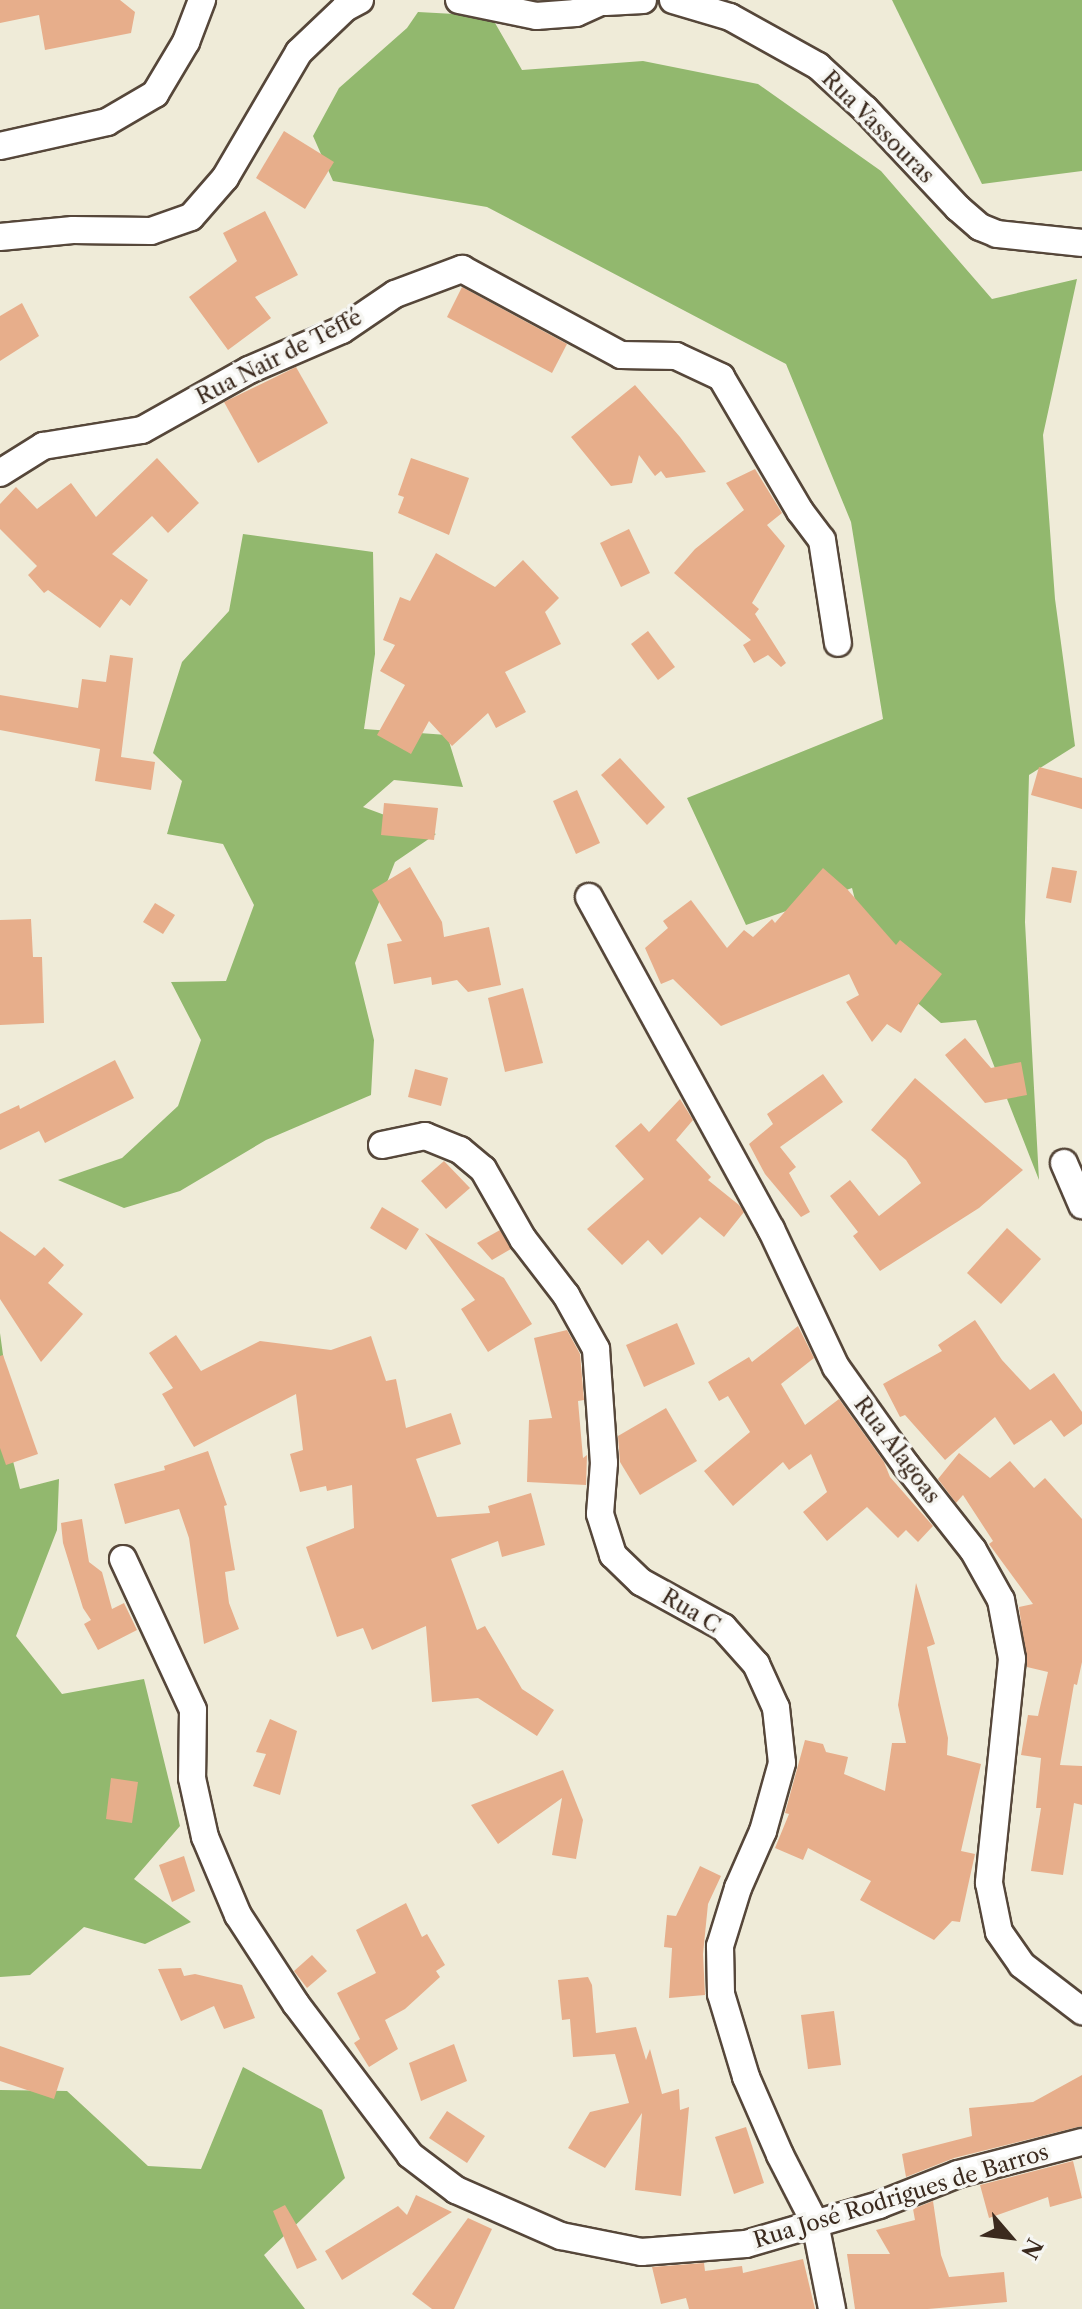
<!DOCTYPE html>
<html>
<head>
<meta charset="utf-8">
<style>
	body { margin:0 }
	#map { position:relative; width:1082px; height:2309px; overflow:hidden; background:#efebd8; font-family:"Libre Caslon Text",serif }
	div>[style] { position:absolute }
	.forest>* { inset:0; background:#92b86e }
	.building>* { inset:0; background:#e7ae8b }
	.roads { filter:drop-shadow(2px 0 #56473a) drop-shadow(-2px 0 #56473a) drop-shadow(0 2px #56473a) drop-shadow(0 -2px #56473a) }
	.minor>* { height:26px; margin:-13px; padding:0 13px; transform-origin:13px; border-radius:13px; background:#fff }
	span { translate:-50% -50%; white-space:nowrap; text-align:center; line-height:1.15; -webkit-text-stroke:7px #f6f6f2; paint-order:stroke }
	.street-label { font-size:22px; color:#3b2a1e }
	.north { position:absolute; left:970px; top:2197px; width:80px; height:80px; -webkit-text-stroke:6px #f6f6f2; paint-order:stroke; rotate:118deg; font-size:22px; font-weight:700; line-height:32px; text-align:center; color:#3b2a1e }
	.north::after { content:''; display:block; margin:auto; width:28px; height:36px; background:#3b2a1e; clip-path:polygon(50% 0,100% 100%,50% 72%,0 100%) }
</style>
</head>
<body>
<div id="map">
	<div class="forest">
		<i style="clip-path:polygon(892px 0,1082px 0,1082px 171px,982px 184px)"></i>
		<i style="clip-path:polygon(418px 12px,491px 16px,522px 70px,643px 61px,758px 84px,881px 171px,992px 299px,1077px 279px,1043px 435px,1055px 599px,1075px 746px,1029px 775px,1025px 922px,1039px 1180px,976px 1020px,941px 1023px,871px 963px,852px 888px,746px 925px,687px 798px,883px 719px,851px 522px,786px 364px,487px 207px,333px 181px,313px 136px,339px 88px,407px 28px)"></i>
		<i style="clip-path:polygon(243px 534px,373px 552px,375px 654px,364px 729px,447px 735px,463px 787px,394px 780px,363px 807px,436px 834px,395px 862px,355px 963px,374px 1040px,371px 1095px,266px 1140px,180px 1191px,124px 1208px,58px 1180px,122px 1158px,178px 1106px,201px 1040px,171px 982px,226px 981px,254px 905px,223px 844px,167px 834px,182px 781px,153px 753px,182px 662px,229px 611px)"></i>
		<i style="clip-path:polygon(0 1333px,11px 1413px,12px 1457px,20px 1489px,59px 1479px,57px 1530px,16px 1636px,62px 1694px,144px 1679px,180px 1826px,134px 1879px,191px 1922px,145px 1944px,84px 1927px,30px 1975px,0 1977px)"></i>
		<i style="clip-path:polygon(243px 2067px,322px 2110px,345px 2178px,264px 2255px,305px 2309px,0 2309px,0 2090px,67px 2091px,148px 2166px,201px 2169px)"></i>
	</div>
	<div class="building">
		<i style="clip-path:polygon(0 0,120px 0,135px 12px,131px 33px,45px 50px,39px 15px,0 23px)"></i>
		<i style="clip-path:polygon(284px 131px,334px 162px,305px 209px,256px 178px)"></i>
		<i style="clip-path:polygon(265px 211px,298px 275px,255px 297px,271px 318px,228px 350px,189px 297px,237px 261px,223px 233px)"></i>
		<i style="clip-path:polygon(462px 287px,567px 344px,552px 373px,447px 317px)"></i>
		<i style="clip-path:polygon(22px 303px,39px 336px,0 361px,0 316px)"></i>
		<i style="clip-path:polygon(296px 367px,328px 423px,258px 463px,224px 402px)"></i>
		<i style="clip-path:polygon(635px 385px,680px 437px,706px 472px,666px 478px,661px 471px,655px 476px,639px 455px,632px 483px,611px 486px,571px 437px)"></i>
		<i style="clip-path:polygon(157px 458px,199px 503px,168px 533px,152px 516px,112px 554px,148px 580px,130px 606px,121px 599px,100px 628px,48px 590px,44px 593px,28px 575px,37px 566px,0 529px,0 504px,16px 487px,37px 509px,71px 483px,96px 517px)"></i>
		<i style="clip-path:polygon(411px 458px,469px 478px,449px 535px,398px 513px,404px 497px,398px 495px)"></i>
		<i style="clip-path:polygon(755px 469px,782px 513px,767px 525px,785px 546px,752px 603px,759px 609px,755px 614px,786px 663px,781px 667px,768px 655px,754px 663px,743px 645px,751px 640px,674px 573px,695px 549px,744px 510px,726px 483px)"></i>
		<i style="clip-path:polygon(629px 529px,650px 573px,621px 587px,600px 543px)"></i>
		<i style="clip-path:polygon(436px 553px,495px 587px,523px 560px,559px 598px,545px 612px,561px 644px,505px 672px,526px 712px,496px 728px,488px 713px,452px 746px,429px 721px,411px 754px,377px 735px,405px 685px,380px 671px,395px 645px,383px 640px,400px 597px,410px 601px)"></i>
		<i style="clip-path:polygon(648px 631px,675px 667px,658px 680px,631px 644px)"></i>
		<i style="clip-path:polygon(110px 655px,133px 658px,121px 757px,155px 762px,151px 790px,95px 781px,100px 749px,0 730px,0 695px,78px 708px,82px 679px,106px 682px)"></i>
		<i style="clip-path:polygon(620px 758px,665px 807px,647px 825px,601px 775px)"></i>
		<i style="clip-path:polygon(1039px 767px,1082px 778px,1082px 809px,1031px 795px)"></i>
		<i style="clip-path:polygon(577px 790px,600px 843px,576px 854px,553px 801px)"></i>
		<i style="clip-path:polygon(384px 803px,438px 808px,434px 840px,381px 835px)"></i>
		<i style="clip-path:polygon(410px 867px,442px 922px,444px 937px,489px 927px,501px 985px,468px 992px,457px 980px,432px 985px,431px 977px,394px 984px,387px 944px,402px 941px,372px 890px)"></i>
		<i style="clip-path:polygon(1052px 867px,1077px 871px,1071px 903px,1046px 898px)"></i>
		<i style="clip-path:polygon(823px 868px,847px 889px,896px 945px,900px 940px,942px 974px,916px 1007px,901px 1033px,887px 1024px,872px 1042px,846px 1002px,859px 995px,849px 974px,721px 1026px,673px 979px,661px 984px,645px 948px,668px 928px,663px 921px,691px 900px,727px 948px,744px 930px,753px 937px,772px 919px,775px 923px)"></i>
		<i style="clip-path:polygon(155px 903px,175px 915px,163px 934px,143px 922px)"></i>
		<i style="clip-path:polygon(31px 919px,33px 957px,42px 957px,44px 1023px,0 1025px,0 920px)"></i>
		<i style="clip-path:polygon(523px 988px,543px 1063px,505px 1072px,488px 998px)"></i>
		<i style="clip-path:polygon(965px 1038px,991px 1068px,1021px 1062px,1027px 1095px,985px 1103px,945px 1055px)"></i>
		<i style="clip-path:polygon(115px 1060px,134px 1098px,45px 1143px,39px 1131px,0 1150px,0 1114px,19px 1105px,20px 1109px)"></i>
		<i style="clip-path:polygon(415px 1069px,448px 1078px,441px 1106px,408px 1097px)"></i>
		<i style="clip-path:polygon(823px 1074px,843px 1102px,780px 1147px,796px 1167px,789px 1173px,810px 1212px,801px 1217px,765px 1174px,749px 1144px,773px 1124px,767px 1114px)"></i>
		<i style="clip-path:polygon(915px 1078px,1023px 1170px,979px 1208px,880px 1271px,853px 1236px,858px 1232px,830px 1196px,850px 1180px,879px 1216px,921px 1183px,906px 1160px,871px 1130px)"></i>
		<i style="clip-path:polygon(680px 1099px,693px 1120px,676px 1140px,711px 1177px,708px 1180px,739px 1205px,744px 1212px,724px 1237px,700px 1217px,662px 1255px,648px 1240px,622px 1265px,587px 1229px,644px 1179px,615px 1146px,641px 1123px,649px 1132px)"></i>
		<i style="clip-path:polygon(444px 1161px,470px 1188px,446px 1209px,421px 1181px)"></i>
		<i style="clip-path:polygon(382px 1207px,419px 1229px,406px 1250px,370px 1228px)"></i>
		<i style="clip-path:polygon(1007px 1228px,1041px 1259px,1001px 1304px,967px 1273px)"></i>
		<i style="clip-path:polygon(500px 1230px,511px 1249px,492px 1260px,477px 1243px)"></i>
		<i style="clip-path:polygon(0 1231px,35px 1256px,44px 1247px,64px 1265px,48px 1283px,83px 1314px,41px 1362px,0 1299px)"></i>
		<i style="clip-path:polygon(425px 1233px,504px 1278px,532px 1324px,488px 1352px,461px 1309px,475px 1300px)"></i>
		<i style="clip-path:polygon(975px 1320px,1002px 1360px,1030px 1390px,1054px 1373px,1082px 1412px,1082px 1424px,1064px 1437px,1051px 1420px,1014px 1445px,995px 1417px,945px 1460px,905px 1415px,900px 1417px,883px 1384px,942px 1351px,938px 1345px)"></i>
		<i style="clip-path:polygon(677px 1323px,695px 1364px,644px 1387px,626px 1345px)"></i>
		<i style="clip-path:polygon(798px 1326px,814px 1358px,781px 1384px,805px 1425px,839px 1399px,884px 1462px,890px 1477px,933px 1526px,918px 1542px,906px 1530px,898px 1538px,867px 1507px,827px 1541px,803px 1512px,827px 1492px,811px 1454px,789px 1470px,783px 1462px,733px 1506px,704px 1471px,750px 1432px,728px 1396px,719px 1401px,708px 1382px,749px 1357px,752px 1362px)"></i>
		<i style="clip-path:polygon(567px 1330px,580px 1354px,584px 1400px,578px 1401px,583px 1458px,587px 1455px,586px 1485px,527px 1482px,529px 1420px,552px 1418px,534px 1338px)"></i>
		<i style="clip-path:polygon(176px 1335px,201px 1371px,260px 1341px,331px 1350px,371px 1336px,386px 1381px,396px 1379px,406px 1428px,451px 1413px,461px 1444px,416px 1459px,437px 1517px,490px 1513px,488px 1506px,531px 1493px,545px 1545px,502px 1557px,498px 1541px,451px 1559px,477px 1630px,485px 1626px,522px 1689px,554px 1710px,537px 1736px,478px 1698px,432px 1702px,426px 1626px,372px 1650px,363px 1628px,337px 1637px,306px 1547px,354px 1528px,352px 1485px,327px 1491px,326px 1486px,300px 1492px,290px 1454px,303px 1450px,296px 1394px,194px 1447px,162px 1394px,173px 1388px,149px 1353px)"></i>
		<i style="clip-path:polygon(3px 1355px,38px 1454px,6px 1465px,0 1448px,0 1356px)"></i>
		<i style="clip-path:polygon(666px 1408px,697px 1461px,640px 1495px,620px 1462px,618px 1436px)"></i>
		<i style="clip-path:polygon(208px 1451px,227px 1505px,224px 1506px,235px 1570px,225px 1572px,229px 1603px,239px 1629px,204px 1644px,189px 1538px,179px 1509px,125px 1524px,114px 1484px,165px 1470px,164px 1466px)"></i>
		<i style="clip-path:polygon(959px 1453px,990px 1478px,1010px 1461px,1034px 1488px,1045px 1478px,1082px 1519px,1082px 1662px,1077px 1685px,1074px 1684px,1060px 1765px,1082px 1766px,1082px 1805px,1074px 1803px,1063px 1875px,1031px 1871px,1041px 1808px,1036px 1808px,1041px 1758px,1021px 1755px,1028px 1715px,1038px 1716px,1048px 1672px,1027px 1667px,1019px 1607px,1033px 1604px,989px 1544px,993px 1541px,963px 1495px,956px 1503px,938px 1479px)"></i>
		<i style="clip-path:polygon(82px 1519px,89px 1562px,102px 1572px,112px 1609px,124px 1603px,137px 1630px,98px 1650px,84px 1624px,91px 1620px,83px 1608px,63px 1543px,61px 1523px)"></i>
		<i style="clip-path:polygon(916px 1583px,935px 1644px,927px 1647px,948px 1738px,947px 1755px,981px 1764px,961px 1851px,975px 1854px,960px 1922px,952px 1921px,934px 1940px,860px 1900px,871px 1881px,808px 1848px,803px 1860px,775px 1848px,789px 1814px,785px 1813px,805px 1740px,823px 1744px,826px 1752px,848px 1757px,844px 1774px,885px 1791px,892px 1743px,906px 1743px,898px 1705px)"></i>
		<i style="clip-path:polygon(270px 1719px,297px 1731px,280px 1795px,253px 1786px,266px 1754px,256px 1752px)"></i>
		<i style="clip-path:polygon(563px 1770px,583px 1820px,576px 1859px,552px 1855px,562px 1798px,498px 1844px,471px 1805px)"></i>
		<i style="clip-path:polygon(111px 1778px,138px 1782px,132px 1823px,106px 1819px)"></i>
		<i style="clip-path:polygon(184px 1856px,195px 1891px,172px 1902px,159px 1865px)"></i>
		<i style="clip-path:polygon(700px 1866px,721px 1876px,708px 1904px,703px 1954px,705px 1995px,669px 1998px,672px 1948px,664px 1947px,667px 1915px,676px 1916px)"></i>
		<i style="clip-path:polygon(406px 1903px,422px 1937px,427px 1934px,445px 1965px,436px 1971px,440px 1977px,405px 2009px,385px 2020px,398px 2049px,369px 2067px,354px 2043px,360px 2039px,337px 1993px,376px 1973px,356px 1930px)"></i>
		<i style="clip-path:polygon(312px 1955px,327px 1971px,307px 1988px,294px 1971px)"></i>
		<i style="clip-path:polygon(181px 1968px,184px 1976px,195px 1974px,242px 1985px,255px 2018px,224px 2029px,214px 2006px,181px 2021px,158px 1969px)"></i>
		<i style="clip-path:polygon(588px 1977px,592px 1985px,596px 2033px,636px 2027px,646px 2060px,650px 2049px,662px 2094px,679px 2089px,680px 2110px,689px 2107px,681px 2196px,635px 2190px,642px 2113px,605px 2168px,568px 2148px,590px 2112px,629px 2103px,615px 2054px,573px 2057px,570px 2019px,562px 2020px,558px 1980px)"></i>
		<i style="clip-path:polygon(834px 2011px,841px 2065px,808px 2069px,801px 2015px)"></i>
		<i style="clip-path:polygon(454px 2044px,467px 2081px,421px 2101px,409px 2063px)"></i>
		<i style="clip-path:polygon(0 2046px,64px 2068px,54px 2099px,0 2081px)"></i>
		<i style="clip-path:polygon(1082px 2075px,1082px 2126px,954px 2158px,906px 2177px,902px 2154px,972px 2136px,969px 2108px,1033px 2102px)"></i>
		<i style="clip-path:polygon(447px 2111px,485px 2136px,467px 2163px,429px 2138px)"></i>
		<i style="clip-path:polygon(746px 2127px,764px 2183px,734px 2194px,715px 2137px)"></i>
		<i style="clip-path:polygon(1073px 2161px,1082px 2198px,1050px 2207px,1048px 2197px,989px 2218px,980px 2185px)"></i>
		<i style="clip-path:polygon(416px 2195px,452px 2212px,342px 2280px,325px 2251px,398px 2206px,407px 2215px)"></i>
		<i style="clip-path:polygon(933px 2201px,941px 2255px,949px 2277px,1004px 2272px,1007px 2302px,928px 2309px,855px 2309px,847px 2254px,890px 2254px,876px 2230px,915px 2220px,913px 2209px)"></i>
		<i style="clip-path:polygon(285px 2205px,317px 2260px,297px 2269px,273px 2211px)"></i>
		<i style="clip-path:polygon(468px 2218px,492px 2229px,454px 2309px,432px 2309px,412px 2294px)"></i>
		<i style="clip-path:polygon(803px 2259px,815px 2309px,689px 2309px,686px 2298px,661px 2304px,652px 2267px,704px 2263px,705px 2271px,742px 2266px,743px 2273px)"></i>
	</div>
	<div class="roads">
		<div class="minor">
			<i style="left:459px;top:0;width:79px;rotate:11.7deg"></i>
			<i style="left:536px;top:16px;width:40px;rotate:-4.3deg"></i>
			<i style="left:576px;top:13px;width:32px;rotate:-24deg"></i>
			<i style="left:673px;top:0;width:59px;rotate:16.6deg"></i>
			<i style="left:730px;top:17px;width:101px;rotate:29.1deg"></i>
			<i style="left:818px;top:66px;width:64px;rotate:42.5deg"></i>
			<i style="left:865px;top:109px;width:136px;rotate:46.8deg"></i>
			<i style="left:958px;top:208px;width:29px;rotate:41deg"></i>
			<i style="left:980px;top:227px;width:18px;rotate:22deg"></i>
			<i style="left:997px;top:234px;width:85px;rotate:6deg"></i>
			<i style="left:606px;top:2px;width:37px;rotate:-3deg"></i>
			<i style="left:0;top:146px;width:110px;rotate:-12.6deg"></i>
			<i style="left:107px;top:122px;width:56px;rotate:-30.3deg"></i>
			<i style="left:155px;top:94px;width:61px;rotate:-59.2deg"></i>
			<i style="left:186px;top:42px;width:45px;rotate:-69.1deg"></i>
			<i style="left:0;top:237px;width:73px;rotate:-5.5deg"></i>
			<i style="left:73px;top:230px;width:78px;rotate:0.7deg"></i>
			<i style="left:151px;top:231px;width:42px;rotate:-19.3deg"></i>
			<i style="left:191px;top:217px;width:52px;rotate:-48.9deg"></i>
			<i style="left:225px;top:178px;width:146px;rotate:-59.6deg"></i>
			<i style="left:299px;top:52px;width:64px;rotate:-43.7deg"></i>
			<i style="left:345px;top:8px;width:17px;rotate:-28deg"></i>
			<i style="left:0;top:473px;width:51px;rotate:-32.1deg"></i>
			<i style="left:43px;top:446px;width:100px;rotate:-9.2deg"></i>
			<i style="left:142px;top:430px;width:123px;rotate:-29.3deg"></i>
			<i style="left:249px;top:370px;width:101px;rotate:-23.3deg"></i>
			<i style="left:342px;top:330px;width:64px;rotate:-34.2deg"></i>
			<i style="left:395px;top:294px;width:72px;rotate:-20.5deg"></i>
			<i style="left:462px;top:269px;width:181px;rotate:28.4deg"></i>
			<i style="left:621px;top:355px;width:55px;rotate:1deg"></i>
			<i style="left:676px;top:356px;width:50px;rotate:25deg"></i>
			<i style="left:721px;top:377px;width:156px;rotate:59.5deg"></i>
			<i style="left:800px;top:511px;width:36px;rotate:53deg"></i>
			<i style="left:822px;top:540px;width:104px;rotate:81.2deg"></i>
			<i style="left:589px;top:897px;width:379px;rotate:61.3deg"></i>
			<i style="left:771px;top:1229px;width:153px;rotate:64.8deg"></i>
			<i style="left:836px;top:1367px;width:120px;rotate:54.5deg"></i>
			<i style="left:906px;top:1465px;width:108px;rotate:51.8deg"></i>
			<i style="left:973px;top:1550px;width:57px;rotate:60.8deg"></i>
			<i style="left:1001px;top:1600px;width:60px;rotate:79.4deg"></i>
			<i style="left:1012px;top:1659px;width:225px;rotate:95.9deg"></i>
			<i style="left:989px;top:1883px;width:50px;rotate:78.5deg"></i>
			<i style="left:999px;top:1932px;width:40px;rotate:55.1deg"></i>
			<i style="left:1022px;top:1965px;width:76px;rotate:37.5deg"></i>
			<i style="left:382px;top:1145px;width:44px;rotate:-11.8deg"></i>
			<i style="left:425px;top:1136px;width:38px;rotate:22deg"></i>
			<i style="left:460px;top:1150px;width:30px;rotate:40deg"></i>
			<i style="left:483px;top:1169px;width:81px;rotate:60.3deg"></i>
			<i style="left:523px;top:1239px;width:71px;rotate:52.5deg"></i>
			<i style="left:566px;top:1295px;width:62px;rotate:60.9deg"></i>
			<i style="left:596px;top:1349px;width:114px;rotate:86deg"></i>
			<i style="left:604px;top:1463px;width:51px;rotate:94.5deg"></i>
			<i style="left:600px;top:1514px;width:43px;rotate:72.4deg"></i>
			<i style="left:613px;top:1555px;width:39px;rotate:44deg"></i>
			<i style="left:641px;top:1582px;width:94px;rotate:28.8deg"></i>
			<i style="left:723px;top:1627px;width:50px;rotate:48.3deg"></i>
			<i style="left:756px;top:1664px;width:48px;rotate:65.6deg"></i>
			<i style="left:776px;top:1708px;width:55px;rotate:83.8deg"></i>
			<i style="left:782px;top:1763px;width:71px;rotate:105.6deg"></i>
			<i style="left:763px;top:1831px;width:62px;rotate:113.7deg"></i>
			<i style="left:738px;top:1888px;width:61px;rotate:107.2deg"></i>
			<i style="left:720px;top:1946px;width:48px;rotate:88.8deg"></i>
			<i style="left:721px;top:1994px;width:87px;rotate:73.2deg"></i>
			<i style="left:746px;top:2077px;width:85px;rotate:66.4deg"></i>
			<i style="left:780px;top:2155px;width:76px;rotate:62.8deg"></i>
			<i style="left:815px;top:2223px;width:88px;rotate:78.8deg"></i>
			<i style="left:1064px;top:1163px;width:46px;rotate:66.8deg"></i>
			<i style="left:123px;top:1559px;width:166px;rotate:65.1deg"></i>
			<i style="left:193px;top:1710px;width:68px;rotate:90.8deg"></i>
			<i style="left:192px;top:1778px;width:60px;rotate:77.6deg"></i>
			<i style="left:205px;top:1837px;width:85px;rotate:67.1deg"></i>
			<i style="left:238px;top:1915px;width:106px;rotate:56.9deg"></i>
			<i style="left:296px;top:2004px;width:189px;rotate:52.9deg"></i>
			<i style="left:410px;top:2155px;width:58px;rotate:37.3deg"></i>
			<i style="left:456px;top:2190px;width:115px;rotate:23.7deg"></i>
			<i style="left:561px;top:2236px;width:82px;rotate:11.3deg"></i>
			<i style="left:641px;top:2252px;width:105px;rotate:-4.4deg"></i>
			<i style="left:746px;top:2244px;width:139px;rotate:-16.3deg"></i>
			<i style="left:879px;top:2205px;width:85px;rotate:-21.4deg"></i>
			<i style="left:958px;top:2174px;width:128px;rotate:-14.5deg"></i>
		</div>
	</div>
	<div class="street-label">
		<span style="left:878px;top:127px;rotate:45deg">Rua Vassouras</span>
		<span style="left:279px;top:357px;rotate:-27deg">Rua Nair de Teffé</span>
		<span style="left:897px;top:1450px;rotate:53deg">Rua Alagoas</span>
		<span style="left:691px;top:1611px;rotate:31deg">Rua C</span>
		<span style="left:901px;top:2196px;rotate:-17deg">Rua José Rodrigues de Barros</span>
	</div>
	<div class="north">N</div>
</div>
</body>
</html>
